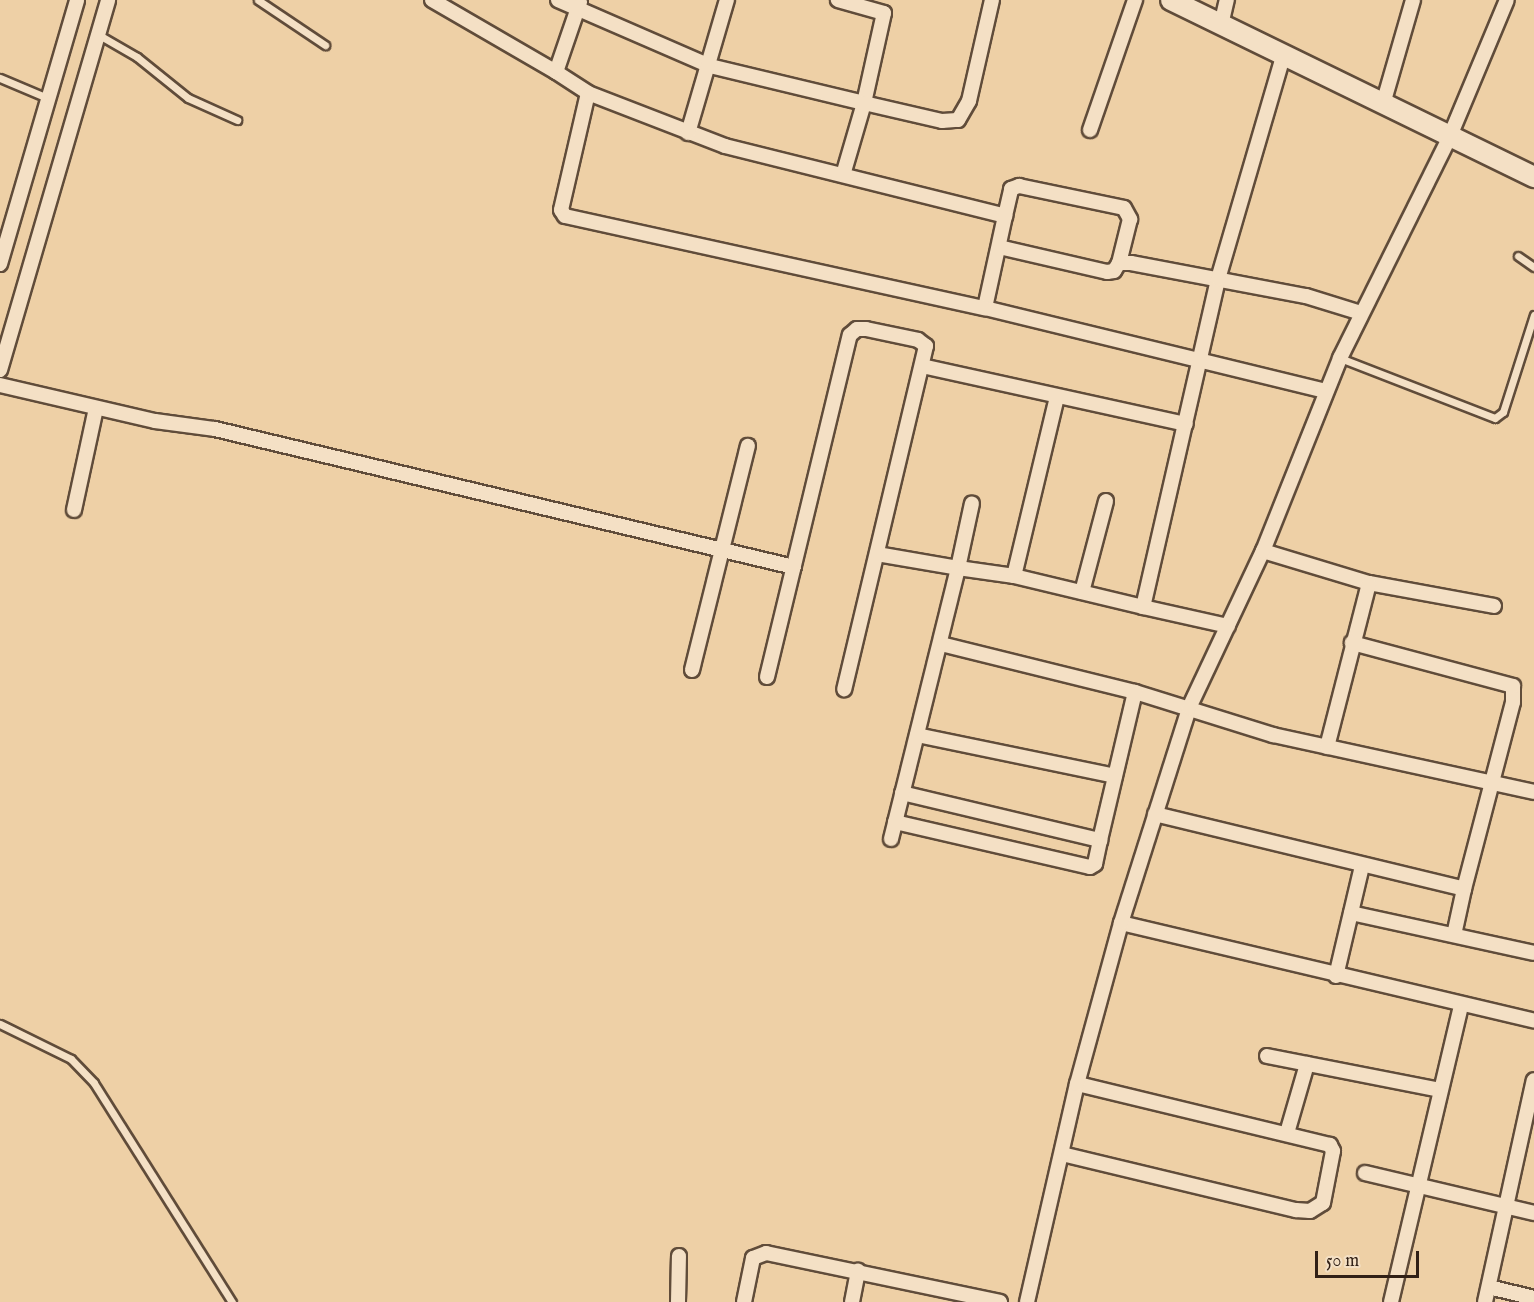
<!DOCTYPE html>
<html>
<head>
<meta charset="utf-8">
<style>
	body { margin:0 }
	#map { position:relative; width:1534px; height:1302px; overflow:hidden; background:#eed0a6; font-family:"IM FELL English",serif }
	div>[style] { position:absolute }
	.roads { filter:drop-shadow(2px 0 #604c3a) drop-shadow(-2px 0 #604c3a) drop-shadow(0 2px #604c3a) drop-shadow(0 -2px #604c3a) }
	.lane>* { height:7px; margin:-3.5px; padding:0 3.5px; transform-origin:3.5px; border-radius:3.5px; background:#f4e0c5 }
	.street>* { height:14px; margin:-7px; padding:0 7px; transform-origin:7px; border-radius:7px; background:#f4e0c5 }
	.secondary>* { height:20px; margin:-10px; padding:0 10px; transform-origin:10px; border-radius:10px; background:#f4e0c5 }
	span { translate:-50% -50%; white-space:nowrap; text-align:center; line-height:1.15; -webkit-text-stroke:4.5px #f4e0c5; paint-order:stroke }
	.scale { position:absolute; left:1315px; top:1251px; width:104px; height:27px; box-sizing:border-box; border:3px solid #312016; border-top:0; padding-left:8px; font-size:18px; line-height:21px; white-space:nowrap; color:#312016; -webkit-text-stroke:4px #f4e0c5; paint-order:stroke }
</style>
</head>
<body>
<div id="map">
	<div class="roads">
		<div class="lane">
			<i style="left:258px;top:0;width:81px;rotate:33.9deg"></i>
			<i style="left:99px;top:35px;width:44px;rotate:30.1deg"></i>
			<i style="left:137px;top:57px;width:65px;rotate:38.8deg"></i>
			<i style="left:188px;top:98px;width:54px;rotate:24.2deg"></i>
			<i style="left:0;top:78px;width:54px;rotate:22.8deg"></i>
			<i style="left:1518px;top:256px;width:19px;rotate:35deg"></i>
			<i style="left:1340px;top:358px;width:166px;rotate:21.2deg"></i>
			<i style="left:1495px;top:418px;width:10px;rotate:-37deg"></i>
			<i style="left:1503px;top:412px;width:102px;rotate:-72.3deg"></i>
			<i style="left:0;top:1024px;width:79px;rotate:26.2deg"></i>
			<i style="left:71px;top:1059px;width:33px;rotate:46deg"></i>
			<i style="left:94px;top:1083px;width:259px;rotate:57.8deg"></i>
		</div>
		<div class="street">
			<i style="left:432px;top:0;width:143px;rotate:30.1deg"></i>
			<i style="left:556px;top:72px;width:74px;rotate:-71.1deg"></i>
			<i style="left:558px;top:0;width:166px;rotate:23.5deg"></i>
			<i style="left:710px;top:66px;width:158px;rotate:13.5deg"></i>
			<i style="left:864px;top:103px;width:92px;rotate:-77.5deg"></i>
			<i style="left:884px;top:13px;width:48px;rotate:-164.2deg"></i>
			<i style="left:1221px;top:25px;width:26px;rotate:-77deg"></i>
			<i style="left:556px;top:72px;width:38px;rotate:33deg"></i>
			<i style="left:588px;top:93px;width:147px;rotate:21.1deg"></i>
			<i style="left:725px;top:146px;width:289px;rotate:14deg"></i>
			<i style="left:1005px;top:216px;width:94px;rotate:102.3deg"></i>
			<i style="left:985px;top:308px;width:350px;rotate:13.7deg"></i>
			<i style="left:588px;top:93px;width:120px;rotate:103deg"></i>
			<i style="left:561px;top:210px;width:7px;rotate:56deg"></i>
			<i style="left:565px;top:216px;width:430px;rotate:12.4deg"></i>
			<i style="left:1383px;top:104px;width:108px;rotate:-73.9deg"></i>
			<i style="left:1090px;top:130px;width:138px;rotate:-70.9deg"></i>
			<i style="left:688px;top:133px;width:139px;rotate:-73.7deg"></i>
			<i style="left:843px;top:175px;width:75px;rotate:-73.7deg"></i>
			<i style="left:864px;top:103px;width:80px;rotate:13deg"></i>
			<i style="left:942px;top:121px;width:16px;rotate:-4deg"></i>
			<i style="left:958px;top:120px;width:22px;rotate:-60deg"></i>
			<i style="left:969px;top:101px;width:104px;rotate:-77.2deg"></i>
			<i style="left:1005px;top:216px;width:28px;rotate:-77deg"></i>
			<i style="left:1011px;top:189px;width:9px;rotate:-21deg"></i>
			<i style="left:1019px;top:186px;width:107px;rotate:11.8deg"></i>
			<i style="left:1124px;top:208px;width:13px;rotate:61deg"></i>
			<i style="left:1130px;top:219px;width:45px;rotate:104deg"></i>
			<i style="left:999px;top:247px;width:111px;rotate:13deg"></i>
			<i style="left:1107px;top:272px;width:7px;rotate:-8deg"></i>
			<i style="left:1114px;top:271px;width:9px;rotate:-58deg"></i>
			<i style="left:1119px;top:263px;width:12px"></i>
			<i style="left:1131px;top:263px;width:178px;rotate:10.7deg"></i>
			<i style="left:1306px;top:296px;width:58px;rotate:17.2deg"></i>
			<i style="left:0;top:264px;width:275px;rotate:-73.7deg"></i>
			<i style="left:922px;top:366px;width:270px;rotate:12.4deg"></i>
			<i style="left:0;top:370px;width:385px;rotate:-73.7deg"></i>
			<i style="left:0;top:385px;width:159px;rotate:13.1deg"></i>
			<i style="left:155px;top:421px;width:61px;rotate:7.6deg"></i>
			<i style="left:215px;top:429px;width:595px;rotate:13.41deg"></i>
			<i style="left:74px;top:510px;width:104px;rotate:-77.8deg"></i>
			<i style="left:1263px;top:551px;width:111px;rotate:16.8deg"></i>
			<i style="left:1369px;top:583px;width:127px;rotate:10.4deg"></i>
			<i style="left:877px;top:554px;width:82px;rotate:9.8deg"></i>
			<i style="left:958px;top:568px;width:66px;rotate:-77.8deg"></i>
			<i style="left:1014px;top:576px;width:184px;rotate:-76.5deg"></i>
			<i style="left:1082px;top:592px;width:94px;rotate:-75.2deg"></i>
			<i style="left:1143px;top:607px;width:87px;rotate:12.6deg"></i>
			<i style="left:941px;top:644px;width:200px;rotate:13.9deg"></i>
			<i style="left:1135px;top:692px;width:145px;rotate:17.3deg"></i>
			<i style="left:1273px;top:735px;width:267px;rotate:12.3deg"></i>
			<i style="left:692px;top:670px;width:231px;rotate:-76deg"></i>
			<i style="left:767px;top:677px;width:352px;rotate:-76.4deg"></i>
			<i style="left:850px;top:335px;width:9px;rotate:-41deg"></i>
			<i style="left:857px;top:329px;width:9px"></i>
			<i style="left:866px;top:329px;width:53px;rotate:11.9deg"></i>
			<i style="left:918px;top:340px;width:10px;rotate:37deg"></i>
			<i style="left:926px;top:346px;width:353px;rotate:103.4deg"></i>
			<i style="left:917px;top:735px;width:202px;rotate:11.7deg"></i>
			<i style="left:1327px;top:747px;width:169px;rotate:-75.6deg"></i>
			<i style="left:902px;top:793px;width:204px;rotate:13.4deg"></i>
			<i style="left:1100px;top:840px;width:152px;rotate:-76.7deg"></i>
			<i style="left:1155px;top:814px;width:318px;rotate:13.6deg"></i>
			<i style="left:1464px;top:889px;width:193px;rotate:-75.3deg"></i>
			<i style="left:1513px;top:702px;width:16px;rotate:-90deg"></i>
			<i style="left:1513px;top:686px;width:167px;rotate:-165deg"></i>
			<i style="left:895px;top:822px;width:200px;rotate:13deg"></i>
			<i style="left:1090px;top:867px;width:6px;rotate:-31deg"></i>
			<i style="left:1095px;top:864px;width:25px;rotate:-78deg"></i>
			<i style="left:891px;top:839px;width:279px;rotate:-76.1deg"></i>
			<i style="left:958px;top:568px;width:57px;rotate:8.1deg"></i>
			<i style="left:1014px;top:576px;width:133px;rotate:13.5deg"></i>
			<i style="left:1143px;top:607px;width:336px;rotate:-77.1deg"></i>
			<i style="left:1218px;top:279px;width:235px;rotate:-73.7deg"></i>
			<i style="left:1351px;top:913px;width:187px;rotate:12.3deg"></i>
			<i style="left:1121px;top:923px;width:424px;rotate:13.3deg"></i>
			<i style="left:1454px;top:935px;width:47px;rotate:-77.7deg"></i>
			<i style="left:1336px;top:976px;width:113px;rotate:-76.7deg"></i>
			<i style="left:1267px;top:1056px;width:176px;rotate:11.1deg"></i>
			<i style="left:1287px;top:1133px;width:72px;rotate:-73.8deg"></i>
			<i style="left:1062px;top:1154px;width:241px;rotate:13.5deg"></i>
			<i style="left:1296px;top:1210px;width:14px;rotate:4deg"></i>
			<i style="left:1310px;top:1211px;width:15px;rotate:-32deg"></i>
			<i style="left:1323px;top:1203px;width:53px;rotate:-79.1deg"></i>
			<i style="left:1333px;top:1151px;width:7px;rotate:-117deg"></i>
			<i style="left:1330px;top:1145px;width:260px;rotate:-166.4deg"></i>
			<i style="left:1365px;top:1173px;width:174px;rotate:13.3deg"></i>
			<i style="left:1489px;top:1287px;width:46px;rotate:13.7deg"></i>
			<i style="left:678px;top:1302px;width:46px;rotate:-88.8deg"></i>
			<i style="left:744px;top:1302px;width:45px;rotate:-78.4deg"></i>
			<i style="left:753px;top:1258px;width:14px;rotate:-21deg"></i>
			<i style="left:766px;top:1253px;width:239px;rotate:11.8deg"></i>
			<i style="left:852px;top:1302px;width:32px;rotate:-79deg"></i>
			<i style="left:1027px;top:1302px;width:224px;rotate:-77.1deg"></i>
			<i style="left:1077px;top:1084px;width:167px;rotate:-74.7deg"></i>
			<i style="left:1121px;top:923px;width:225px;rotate:-72.4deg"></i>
			<i style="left:1189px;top:708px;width:174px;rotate:-64.8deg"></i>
			<i style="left:1263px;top:551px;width:208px;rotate:-68.2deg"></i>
			<i style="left:1340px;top:358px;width:248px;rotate:-63.6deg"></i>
			<i style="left:1450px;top:136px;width:147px;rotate:-67.3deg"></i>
			<i style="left:1391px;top:1302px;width:305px;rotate:-76.7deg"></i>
			<i style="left:1485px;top:1302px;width:227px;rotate:-77.6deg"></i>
		</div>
		<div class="secondary">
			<i style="left:1171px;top:0;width:404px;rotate:26deg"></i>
		</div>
	</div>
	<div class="scale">50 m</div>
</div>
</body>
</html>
